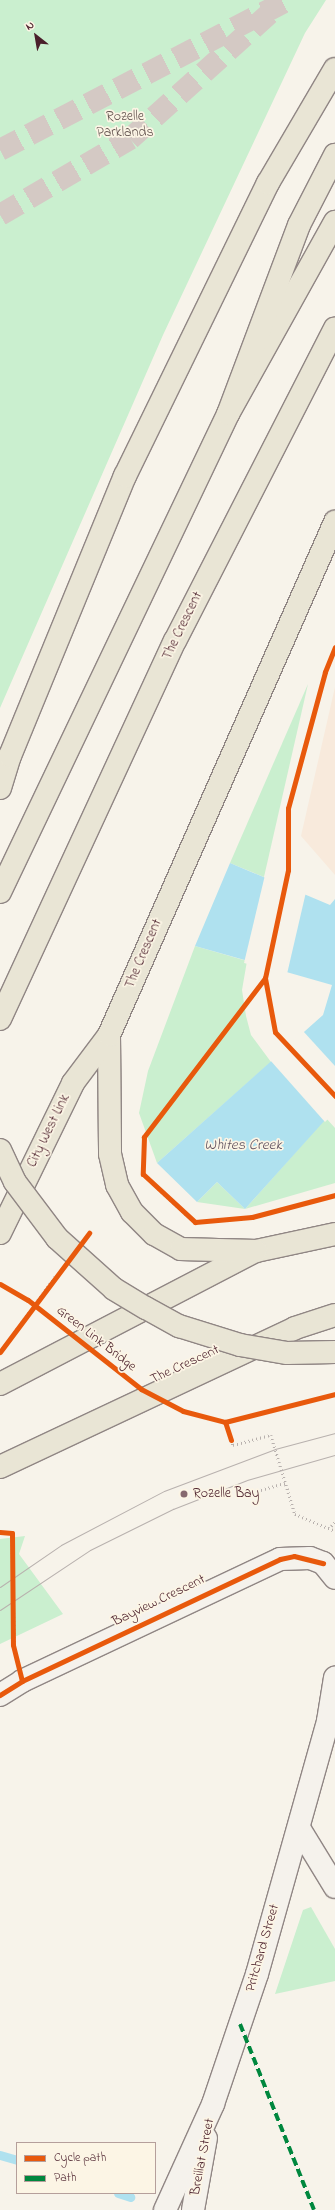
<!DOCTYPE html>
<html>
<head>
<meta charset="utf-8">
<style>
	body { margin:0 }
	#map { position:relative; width:335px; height:2210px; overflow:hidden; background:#f7f3ea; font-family:"Indie Flower",sans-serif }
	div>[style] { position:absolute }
	.built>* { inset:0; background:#f8eadc }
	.green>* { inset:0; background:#caefcf }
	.water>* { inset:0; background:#afe1ef }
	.pier>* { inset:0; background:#f7f3ea }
	.stream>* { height:9px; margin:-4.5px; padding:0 4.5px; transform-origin:4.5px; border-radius:4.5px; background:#afe1ef }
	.motorway-tunnel>* { height:22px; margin-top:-11px; transform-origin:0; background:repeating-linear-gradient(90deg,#d4c9c4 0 22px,transparent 0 33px) }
	.path>* { height:2.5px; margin-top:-1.25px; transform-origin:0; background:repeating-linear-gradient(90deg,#b8b1ae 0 1px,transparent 0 4px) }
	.roads { filter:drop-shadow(1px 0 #908684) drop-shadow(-1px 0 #908684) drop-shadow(0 1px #908684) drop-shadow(0 -1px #908684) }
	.minor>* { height:22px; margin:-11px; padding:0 11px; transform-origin:11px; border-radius:11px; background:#f5f2ec }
	.primary>* { height:22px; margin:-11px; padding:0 11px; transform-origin:11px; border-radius:11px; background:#e9e5d5 }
	.trunk>* { height:22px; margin:-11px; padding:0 11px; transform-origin:11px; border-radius:11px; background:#e9e5d5 }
	.motorway>* { height:22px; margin:-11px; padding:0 11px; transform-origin:11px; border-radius:11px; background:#e9e5d5 }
	.tram>* { height:1px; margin:-0.5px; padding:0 0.5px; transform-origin:0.5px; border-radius:0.5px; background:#b8b1ae }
	.bridges { filter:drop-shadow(1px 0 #908684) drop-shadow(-1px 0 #908684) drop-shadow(0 1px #908684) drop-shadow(0 -1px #908684) }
	.trunk-bridge>* { height:22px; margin:-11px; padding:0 11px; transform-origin:11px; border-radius:11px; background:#e9e5d5 }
	.quiet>* { height:4px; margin-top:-2px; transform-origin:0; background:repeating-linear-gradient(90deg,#00873e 0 8px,transparent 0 12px) }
	.cycleway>* { height:5px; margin:-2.5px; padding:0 2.5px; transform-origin:2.5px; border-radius:2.5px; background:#e8590c }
	.dots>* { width:11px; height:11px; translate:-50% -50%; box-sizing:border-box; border:2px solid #fcf5e5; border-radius:50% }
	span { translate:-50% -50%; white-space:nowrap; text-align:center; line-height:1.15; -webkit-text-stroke:3.5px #fcf5e5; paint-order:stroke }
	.park-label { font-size:14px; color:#61524e }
	.street-label { font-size:14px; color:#4a1f2b }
	.poi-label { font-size:14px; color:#4a1f2b }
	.left { translate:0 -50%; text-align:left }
	.water-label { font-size:15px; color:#5c4e5c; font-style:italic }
	.legend { position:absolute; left:16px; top:2142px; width:140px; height:52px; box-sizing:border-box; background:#fcf5e5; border:1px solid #b59f9b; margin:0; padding:5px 7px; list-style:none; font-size:12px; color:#4a1f2b }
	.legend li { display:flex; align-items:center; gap:8px; height:20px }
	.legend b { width:20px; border:1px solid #b59f9b }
	.north { position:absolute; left:16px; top:16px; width:40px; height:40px; -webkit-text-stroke:3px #fcf5e5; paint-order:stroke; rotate:329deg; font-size:11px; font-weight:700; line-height:16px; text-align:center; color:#4a1f2b }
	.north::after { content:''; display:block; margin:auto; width:14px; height:18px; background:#4a1f2b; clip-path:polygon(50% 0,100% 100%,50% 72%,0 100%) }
</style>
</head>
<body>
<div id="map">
	<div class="built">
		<i style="clip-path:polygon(335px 687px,335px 875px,301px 836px)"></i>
	</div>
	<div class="green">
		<i style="clip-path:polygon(0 0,326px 0,305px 33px,163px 335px,0 708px)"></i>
		<i style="clip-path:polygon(308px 684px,264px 877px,230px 863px)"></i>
		<i style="clip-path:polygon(195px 946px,247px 961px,242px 990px,246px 1016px,251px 1035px,271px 1062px,157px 1163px,139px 1113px,148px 1071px)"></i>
		<i style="clip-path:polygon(326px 1118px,335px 1128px,335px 1183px,245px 1209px,197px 1202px,217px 1182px,245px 1209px)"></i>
		<i style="clip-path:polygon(25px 1536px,19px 1554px,63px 1614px,0 1644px,0 1539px)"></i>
		<i style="clip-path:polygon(311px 1907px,335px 1949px,335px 1981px,275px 1994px,303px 1910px)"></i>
	</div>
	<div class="water">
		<i style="clip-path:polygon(230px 863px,330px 905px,335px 899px,335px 1109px,245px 1209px,217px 1182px,197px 1202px,157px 1163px,323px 1015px,332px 985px,195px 946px)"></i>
	</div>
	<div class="pier">
		<i style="clip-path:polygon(265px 875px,306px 892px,287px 974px,244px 963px)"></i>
		<i style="clip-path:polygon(303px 1031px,335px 1066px,335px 1112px,325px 1122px,270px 1060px)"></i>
	</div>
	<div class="stream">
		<i style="left:0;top:2155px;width:18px;rotate:16deg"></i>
		<i style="left:118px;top:2193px;width:13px;rotate:18deg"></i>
	</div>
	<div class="motorway-tunnel">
		<i style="left:0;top:150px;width:325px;rotate:-27.5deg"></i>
		<i style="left:0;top:215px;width:151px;rotate:-30.3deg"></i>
		<i style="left:130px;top:139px;width:190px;rotate:-42deg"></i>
	</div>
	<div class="path">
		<i style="left:143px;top:1168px;width:31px;rotate:-88deg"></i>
		<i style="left:144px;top:1137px;width:200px;rotate:-52.7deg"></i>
		<i style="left:147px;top:1178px;width:63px;rotate:43.1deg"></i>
		<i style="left:213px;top:1220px;width:39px;rotate:-4deg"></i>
		<i style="left:252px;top:1217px;width:86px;rotate:-14.8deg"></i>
		<i style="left:0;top:1352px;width:95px;rotate:-54deg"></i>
		<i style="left:231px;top:1440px;width:5px;rotate:68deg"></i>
		<i style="left:233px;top:1445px;width:39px;rotate:-15deg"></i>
		<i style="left:271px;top:1435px;width:83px;rotate:73.1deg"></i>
		<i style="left:295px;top:1514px;width:43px;rotate:23deg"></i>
		<i style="left:257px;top:1491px;width:29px;rotate:-16deg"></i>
		<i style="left:331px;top:1526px;width:6px;rotate:-45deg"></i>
		<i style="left:0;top:1532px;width:12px;rotate:5deg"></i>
		<i style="left:12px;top:1533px;width:120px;rotate:88.6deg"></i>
	</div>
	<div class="roads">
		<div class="minor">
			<i style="left:0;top:1695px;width:26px;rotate:-32deg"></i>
			<i style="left:22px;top:1681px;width:285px;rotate:-25.3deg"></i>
			<i style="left:280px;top:1559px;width:30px;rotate:-2deg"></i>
			<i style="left:310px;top:1558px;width:14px;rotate:21deg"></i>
			<i style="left:323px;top:1563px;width:19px;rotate:51deg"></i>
			<i style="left:299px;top:1828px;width:69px;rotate:58.6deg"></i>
			<i style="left:165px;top:2210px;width:116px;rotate:-65.6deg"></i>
			<i style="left:213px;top:2104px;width:137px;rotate:-71.3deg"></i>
			<i style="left:257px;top:1974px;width:263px;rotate:-74.3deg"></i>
			<i style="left:328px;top:1721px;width:44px;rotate:-80.8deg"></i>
			<i style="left:193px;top:2210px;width:73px;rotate:-79.8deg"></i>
		</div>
		<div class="primary">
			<i style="left:0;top:1384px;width:288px;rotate:-27.5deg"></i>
			<i style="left:256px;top:1251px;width:81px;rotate:-12.1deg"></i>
			<i style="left:0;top:1467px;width:326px;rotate:-25.2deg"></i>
			<i style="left:295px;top:1328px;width:42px;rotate:-18deg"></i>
		</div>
		<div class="trunk">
			<i style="left:0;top:892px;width:530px;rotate:-64.5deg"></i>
			<i style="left:228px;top:414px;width:220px;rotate:-60.9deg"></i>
			<i style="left:0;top:1019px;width:417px;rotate:-65.2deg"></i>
			<i style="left:175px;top:641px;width:351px;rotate:-62.9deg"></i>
			<i style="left:109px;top:1035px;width:119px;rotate:89.5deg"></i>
			<i style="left:110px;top:1154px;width:32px;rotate:77deg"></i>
			<i style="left:117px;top:1185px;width:31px;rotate:61deg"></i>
			<i style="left:132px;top:1212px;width:31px;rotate:45deg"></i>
			<i style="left:154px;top:1234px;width:31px;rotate:29deg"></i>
			<i style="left:181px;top:1249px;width:75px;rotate:1.5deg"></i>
			<i style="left:0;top:1233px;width:167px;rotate:-64deg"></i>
			<i style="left:73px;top:1083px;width:60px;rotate:-53.1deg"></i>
			<i style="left:109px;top:1035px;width:561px;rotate:-66.22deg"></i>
		</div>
		<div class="motorway">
			<i style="left:228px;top:414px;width:202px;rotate:-69.4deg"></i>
			<i style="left:299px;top:225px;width:79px;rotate:-62.8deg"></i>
			<i style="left:0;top:788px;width:34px;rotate:-73deg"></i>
			<i style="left:10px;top:756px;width:303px;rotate:-67.7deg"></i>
			<i style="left:125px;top:476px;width:326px;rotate:-64deg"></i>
			<i style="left:268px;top:183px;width:132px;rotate:-59.6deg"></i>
		</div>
	</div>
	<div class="tram">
		<i style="left:0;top:1587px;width:74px;rotate:-34.5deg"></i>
		<i style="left:61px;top:1545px;width:116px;rotate:-27.7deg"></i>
		<i style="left:164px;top:1491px;width:119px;rotate:-20.7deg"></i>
		<i style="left:275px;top:1449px;width:62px;rotate:-14.9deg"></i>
		<i style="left:0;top:1610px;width:108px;rotate:-33.7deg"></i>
		<i style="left:90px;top:1550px;width:93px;rotate:-26.3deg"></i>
		<i style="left:173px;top:1509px;width:79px;rotate:-21.4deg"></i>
		<i style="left:247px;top:1480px;width:91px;rotate:-15.9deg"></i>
	</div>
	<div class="bridges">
		<div class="trunk-bridge">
			<i style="left:0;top:1150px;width:35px;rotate:65deg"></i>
			<i style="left:15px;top:1182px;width:70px;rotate:53.1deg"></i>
			<i style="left:57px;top:1238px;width:76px;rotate:41.8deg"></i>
			<i style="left:114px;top:1289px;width:37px;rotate:31deg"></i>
			<i style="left:146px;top:1308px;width:38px;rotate:29deg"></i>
			<i style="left:179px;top:1326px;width:64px;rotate:17.3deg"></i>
			<i style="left:240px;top:1345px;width:48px;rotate:9.7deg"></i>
			<i style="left:287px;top:1353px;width:48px;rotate:-1.2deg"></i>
		</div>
	</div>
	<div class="quiet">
		<i style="left:240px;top:2024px;width:200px;rotate:68.3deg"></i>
	</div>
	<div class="cycleway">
		<i style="left:335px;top:647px;width:27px;rotate:112deg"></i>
		<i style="left:325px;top:672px;width:141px;rotate:105.2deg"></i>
		<i style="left:288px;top:808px;width:62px;rotate:90deg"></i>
		<i style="left:288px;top:870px;width:110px;rotate:102deg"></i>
		<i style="left:265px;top:978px;width:55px;rotate:79.5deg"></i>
		<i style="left:275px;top:1032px;width:88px;rotate:46.8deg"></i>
		<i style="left:265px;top:978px;width:200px;rotate:127.3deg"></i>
		<i style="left:144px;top:1137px;width:37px;rotate:92deg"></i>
		<i style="left:143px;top:1174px;width:71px;rotate:42.7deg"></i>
		<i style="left:195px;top:1222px;width:57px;rotate:-5deg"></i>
		<i style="left:252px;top:1217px;width:86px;rotate:-14.8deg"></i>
		<i style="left:0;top:1284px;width:32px;rotate:30deg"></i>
		<i style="left:28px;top:1300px;width:144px;rotate:38.2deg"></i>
		<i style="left:141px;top:1389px;width:47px;rotate:27.6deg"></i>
		<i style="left:183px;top:1411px;width:43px;rotate:14.7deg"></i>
		<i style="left:0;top:1352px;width:149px;rotate:-53.2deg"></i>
		<i style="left:231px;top:1440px;width:19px;rotate:-108deg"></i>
		<i style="left:225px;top:1422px;width:114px;rotate:-14.3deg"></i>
		<i style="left:0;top:1532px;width:12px;rotate:5deg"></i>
		<i style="left:12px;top:1533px;width:112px;rotate:89.5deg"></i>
		<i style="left:13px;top:1645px;width:37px;rotate:76deg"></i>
		<i style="left:0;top:1695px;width:26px;rotate:-32deg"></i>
		<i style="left:22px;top:1681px;width:285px;rotate:-25.3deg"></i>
		<i style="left:280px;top:1559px;width:14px;rotate:-12deg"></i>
		<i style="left:294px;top:1556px;width:30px;rotate:14deg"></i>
	</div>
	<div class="dots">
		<i style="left:184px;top:1494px;background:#87696e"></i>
	</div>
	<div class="park-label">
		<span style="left:125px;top:125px">Rozelle<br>Parklands</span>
	</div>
	<div class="street-label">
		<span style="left:183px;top:626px;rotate:-64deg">The Crescent</span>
		<span style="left:144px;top:954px;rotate:-67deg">The Crescent</span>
		<span style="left:49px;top:1131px;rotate:-64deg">City West Link</span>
		<span style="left:96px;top:1339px;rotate:38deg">Green Link Bridge</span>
		<span style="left:185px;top:1365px;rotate:-25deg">The Crescent</span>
		<span style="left:159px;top:1601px;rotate:-26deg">Bayview Crescent</span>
		<span style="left:263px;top:1948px;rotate:-74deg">Pritchard Street</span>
		<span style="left:203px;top:2157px;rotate:-79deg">Breillat Street</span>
	</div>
	<div class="poi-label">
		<span class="left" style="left:193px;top:1494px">Rozelle Bay</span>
	</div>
	<div class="water-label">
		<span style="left:243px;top:1146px">Whites Creek</span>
	</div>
	<ul class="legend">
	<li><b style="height:5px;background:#e8590c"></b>Cycle path</li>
	<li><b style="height:5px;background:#00873e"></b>Path</li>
	</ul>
	<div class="north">N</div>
</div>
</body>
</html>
